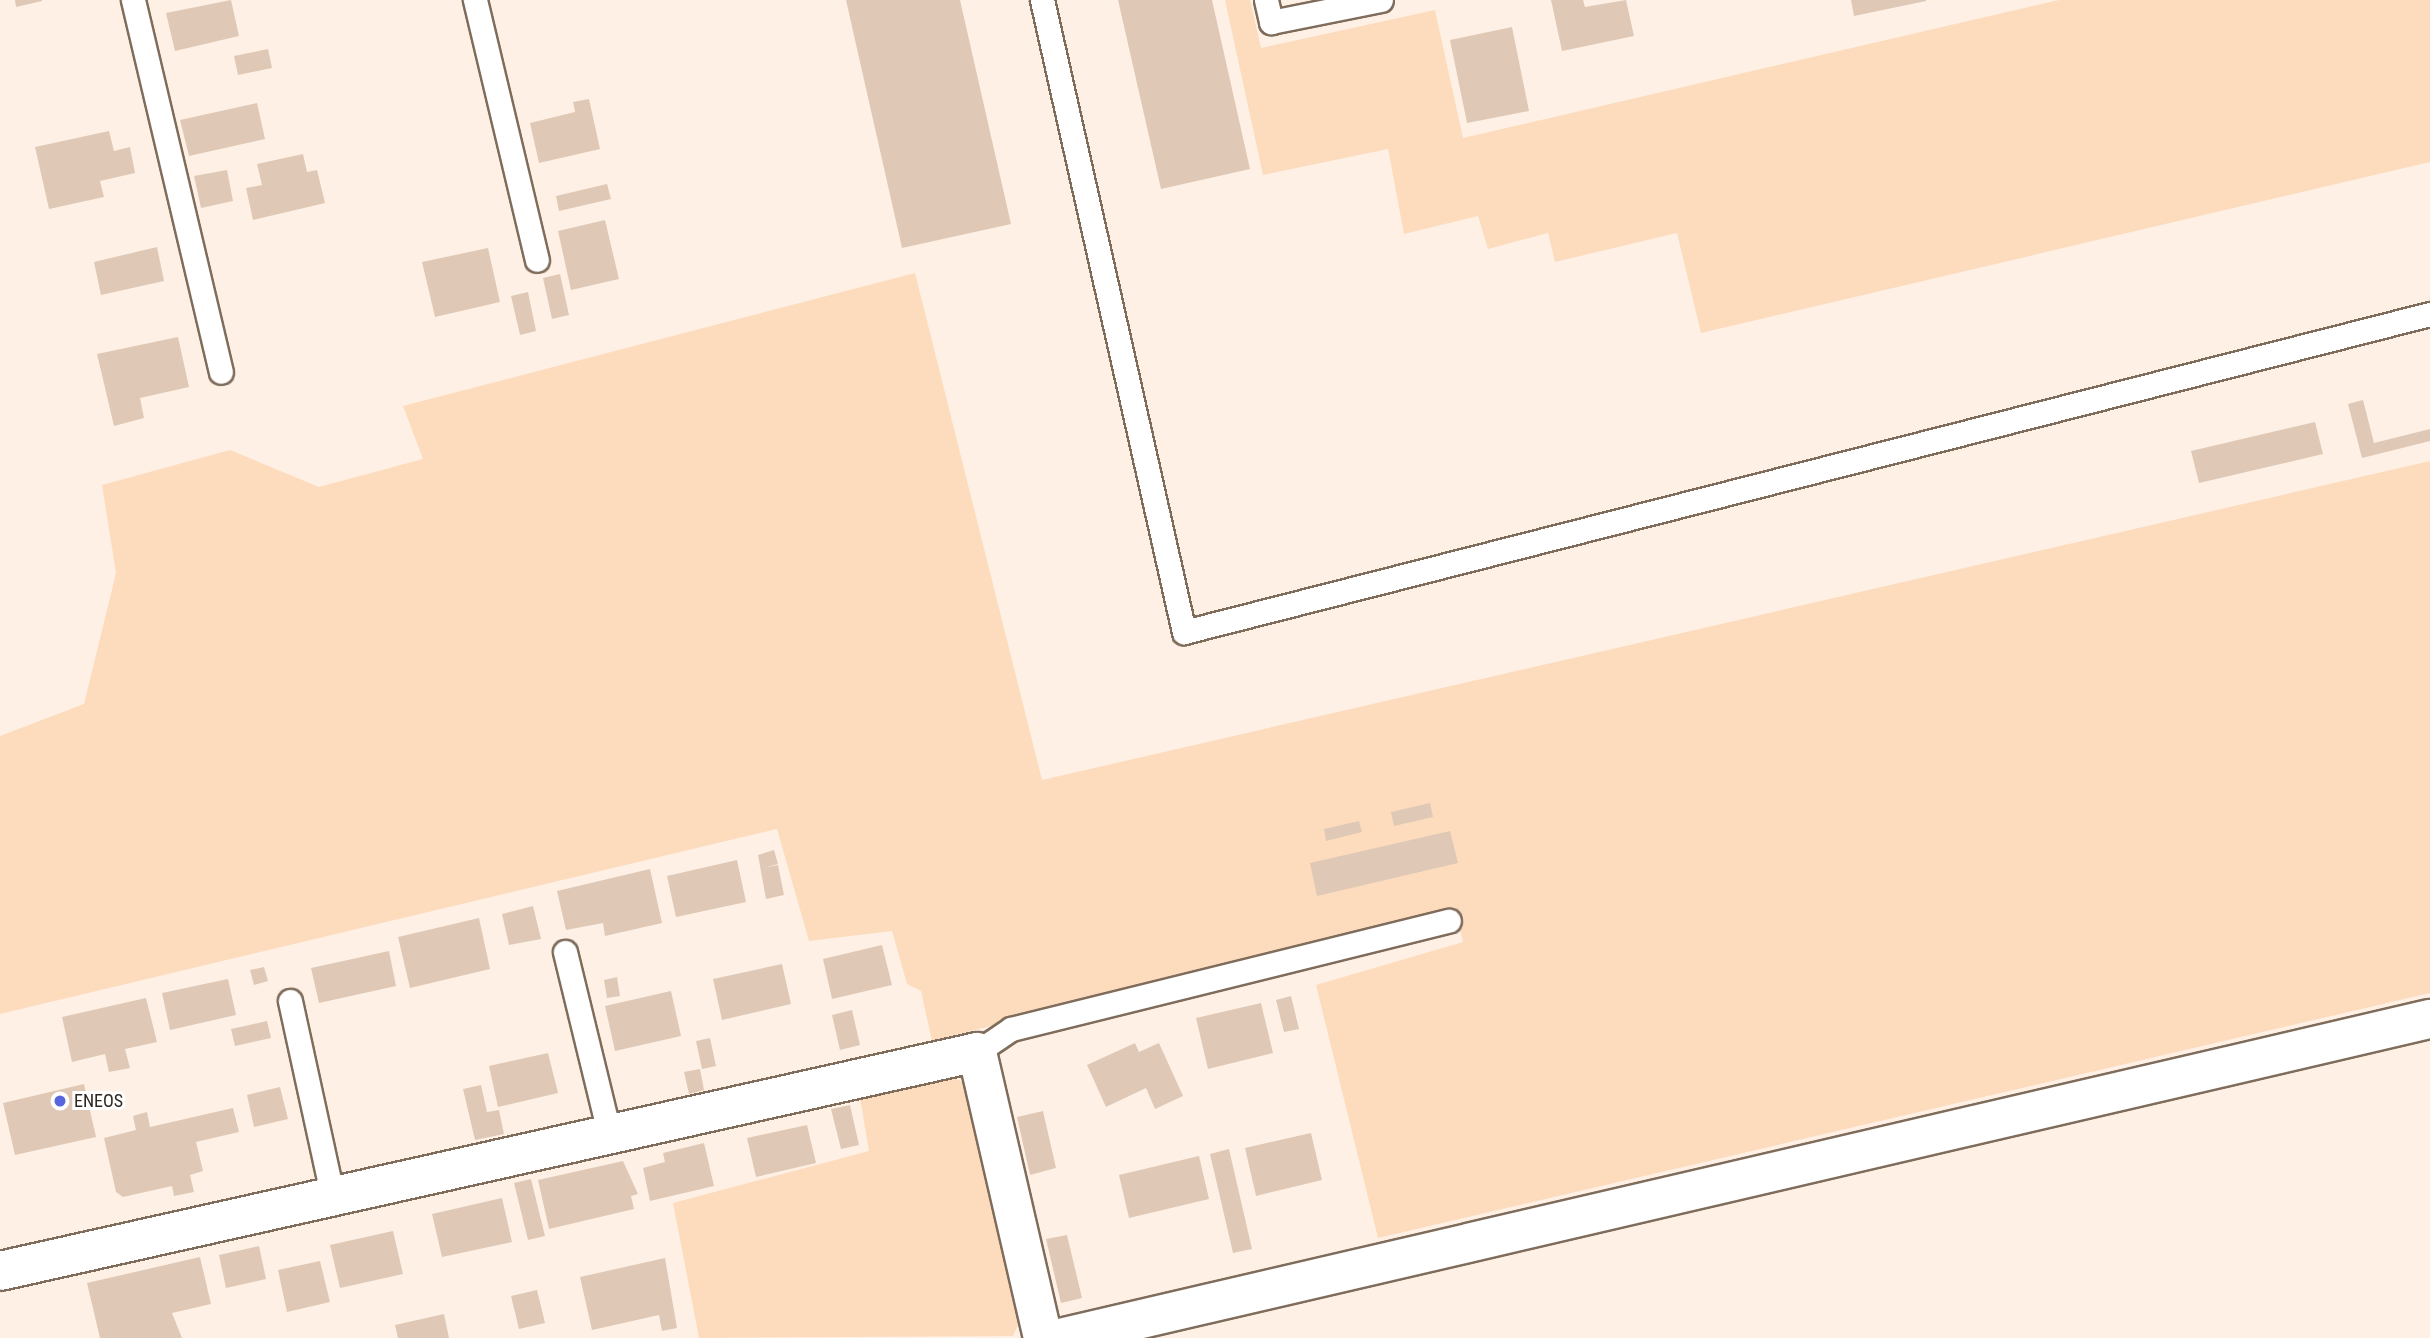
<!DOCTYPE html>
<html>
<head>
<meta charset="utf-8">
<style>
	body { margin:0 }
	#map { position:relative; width:2430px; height:1338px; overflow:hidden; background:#fef0e5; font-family:"Roboto Condensed",sans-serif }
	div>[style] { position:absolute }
	.green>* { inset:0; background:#fddcbe }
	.building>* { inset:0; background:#dfc9b6 }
	.roads { filter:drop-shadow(2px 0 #7f6c5b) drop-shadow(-2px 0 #7f6c5b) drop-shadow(0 2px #7f6c5b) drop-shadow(0 -2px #7f6c5b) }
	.lane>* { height:23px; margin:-11.5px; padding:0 11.5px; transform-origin:11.5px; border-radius:11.5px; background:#fff }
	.street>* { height:38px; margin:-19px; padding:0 19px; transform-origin:19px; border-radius:19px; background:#fff }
	.dots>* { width:19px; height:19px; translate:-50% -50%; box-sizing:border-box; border:4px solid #fff; border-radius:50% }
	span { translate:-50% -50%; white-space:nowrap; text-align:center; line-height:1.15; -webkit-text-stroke:6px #fff; paint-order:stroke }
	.poi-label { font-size:18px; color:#302820 }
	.left { translate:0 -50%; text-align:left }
</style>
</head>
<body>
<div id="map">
	<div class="green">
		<i style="clip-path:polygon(1225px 0,1250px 0,1261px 48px,1435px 10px,1463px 138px,2059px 0,2430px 0,2430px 162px,1701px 333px,1677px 233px,1555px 262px,1548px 233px,1488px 249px,1478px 216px,1404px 234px,1388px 149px,1263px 175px)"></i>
		<i style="clip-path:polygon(915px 273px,1042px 780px,2430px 461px,2430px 993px,1378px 1238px,1316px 985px,1463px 942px,1455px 907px,932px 1041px,921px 991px,907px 984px,892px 931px,809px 941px,777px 829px,0 1014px,0 736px,84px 704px,116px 573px,102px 485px,230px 450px,319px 487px,423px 459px,403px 406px)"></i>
		<i style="clip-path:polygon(939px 1069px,976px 1090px,1022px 1316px,1013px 1336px,699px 1338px,673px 1203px,869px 1151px,859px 1092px)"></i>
	</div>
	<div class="building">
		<i style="clip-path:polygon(15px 0,42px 0,42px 1px,16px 7px)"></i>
		<i style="clip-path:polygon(231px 0,239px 36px,175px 51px,166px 13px)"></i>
		<i style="clip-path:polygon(846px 0,960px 0,1011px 224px,902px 248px)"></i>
		<i style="clip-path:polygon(1118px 0,1212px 0,1250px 169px,1161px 189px)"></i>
		<i style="clip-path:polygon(1551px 0,1583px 0,1585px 7px,1626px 0,1634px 36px,1562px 51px)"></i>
		<i style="clip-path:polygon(1851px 0,1926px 0,1926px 1px,1854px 16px)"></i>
		<i style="clip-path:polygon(1512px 27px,1529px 111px,1467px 123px,1450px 40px)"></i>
		<i style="clip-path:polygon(268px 49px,272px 68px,238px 75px,234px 56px)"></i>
		<i style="clip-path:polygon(589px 99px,600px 149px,539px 163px,530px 123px,575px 112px,573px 102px)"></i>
		<i style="clip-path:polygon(257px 103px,265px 139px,189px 156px,180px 120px)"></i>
		<i style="clip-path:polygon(109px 131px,114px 151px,130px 147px,135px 173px,100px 181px,104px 197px,49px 209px,35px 147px)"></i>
		<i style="clip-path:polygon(303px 154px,307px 172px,317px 170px,325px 203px,253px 220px,246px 188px,262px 185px,257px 164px)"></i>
		<i style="clip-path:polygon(227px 170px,233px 201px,201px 208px,194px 176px)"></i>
		<i style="clip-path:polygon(607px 184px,611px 199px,559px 211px,556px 196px)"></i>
		<i style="clip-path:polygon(605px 220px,619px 279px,571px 290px,558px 231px)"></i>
		<i style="clip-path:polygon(157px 247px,164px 281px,101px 295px,94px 262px)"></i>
		<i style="clip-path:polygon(488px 248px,500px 302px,435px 317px,422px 262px)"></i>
		<i style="clip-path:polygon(560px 274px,569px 315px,552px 319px,543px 278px)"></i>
		<i style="clip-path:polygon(528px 292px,536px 331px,520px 335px,511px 296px)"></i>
		<i style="clip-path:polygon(178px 337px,189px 387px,140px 398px,144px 418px,114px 426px,97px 354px)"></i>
		<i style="clip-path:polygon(2363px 400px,2374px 443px,2430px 429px,2430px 441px,2362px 458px,2348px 404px)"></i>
		<i style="clip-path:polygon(2315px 422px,2323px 454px,2199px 483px,2191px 451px)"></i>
		<i style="clip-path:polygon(1430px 803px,1433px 817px,1394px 826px,1391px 812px)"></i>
		<i style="clip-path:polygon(1359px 821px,1362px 832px,1326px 841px,1324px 829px)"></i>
		<i style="clip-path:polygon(1450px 831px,1458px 863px,1317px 896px,1310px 863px)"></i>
		<i style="clip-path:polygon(774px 850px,778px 864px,764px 868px,778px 865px,784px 895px,766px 899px,758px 855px)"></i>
		<i style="clip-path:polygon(737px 860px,746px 902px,676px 917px,667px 876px)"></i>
		<i style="clip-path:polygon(650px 869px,662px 923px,605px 936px,603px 923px,566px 930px,557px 891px)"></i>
		<i style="clip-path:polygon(533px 906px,541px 939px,509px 945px,502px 914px)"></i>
		<i style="clip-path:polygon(479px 918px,490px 969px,410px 988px,398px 937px)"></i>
		<i style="clip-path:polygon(882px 945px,892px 985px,832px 999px,823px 959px)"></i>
		<i style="clip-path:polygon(389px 951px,396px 986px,319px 1003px,311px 968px)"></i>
		<i style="clip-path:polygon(782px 964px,791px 1004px,722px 1020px,713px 979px)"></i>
		<i style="clip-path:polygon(264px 967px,268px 981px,254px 985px,250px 970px)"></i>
		<i style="clip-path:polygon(617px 977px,620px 996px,607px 998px,604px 980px)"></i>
		<i style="clip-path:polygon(228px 979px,236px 1015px,170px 1030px,162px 993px)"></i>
		<i style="clip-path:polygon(671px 991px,681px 1036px,615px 1051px,605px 1006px)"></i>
		<i style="clip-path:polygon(1291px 996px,1299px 1029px,1284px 1032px,1276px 1000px)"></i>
		<i style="clip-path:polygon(146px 998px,157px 1042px,125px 1049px,130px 1068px,109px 1072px,105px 1054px,72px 1062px,62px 1017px)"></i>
		<i style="clip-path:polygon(1261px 1003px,1273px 1053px,1208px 1069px,1196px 1018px)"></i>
		<i style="clip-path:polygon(852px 1010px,860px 1045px,840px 1050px,832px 1015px)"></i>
		<i style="clip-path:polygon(267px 1021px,271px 1038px,235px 1046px,231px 1029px)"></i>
		<i style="clip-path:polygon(710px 1038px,716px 1066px,702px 1069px,696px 1041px)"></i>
		<i style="clip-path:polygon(1135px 1043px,1139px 1052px,1159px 1043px,1183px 1096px,1155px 1109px,1146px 1088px,1106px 1107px,1087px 1065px)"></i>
		<i style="clip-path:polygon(548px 1053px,558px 1093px,498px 1107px,489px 1066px)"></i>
		<i style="clip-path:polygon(700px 1069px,704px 1090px,689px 1094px,684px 1072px)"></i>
		<i style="clip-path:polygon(84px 1084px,96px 1137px,15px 1155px,3px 1103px)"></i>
		<i style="clip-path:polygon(481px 1085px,487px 1112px,499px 1110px,504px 1134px,475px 1140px,463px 1089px)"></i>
		<i style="clip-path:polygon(280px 1087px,288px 1119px,254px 1127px,247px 1095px)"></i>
		<i style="clip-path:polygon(850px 1105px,859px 1145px,841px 1149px,831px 1109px)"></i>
		<i style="clip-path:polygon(233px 1108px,239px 1132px,196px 1142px,203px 1171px,190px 1175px,194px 1192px,174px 1196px,172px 1186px,123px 1197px,116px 1192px,104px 1138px,136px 1130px,133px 1116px,147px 1112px,150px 1127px)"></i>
		<i style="clip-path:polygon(1043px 1111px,1056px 1168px,1030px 1175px,1017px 1117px)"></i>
		<i style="clip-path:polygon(807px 1125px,816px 1163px,756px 1177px,747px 1138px)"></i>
		<i style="clip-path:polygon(1311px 1133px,1322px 1180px,1256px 1196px,1245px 1148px)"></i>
		<i style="clip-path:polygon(704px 1143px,714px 1186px,650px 1201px,643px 1168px,665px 1162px,663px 1153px)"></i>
		<i style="clip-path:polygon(1229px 1149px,1252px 1249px,1233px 1253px,1210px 1154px)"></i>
		<i style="clip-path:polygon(1199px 1156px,1209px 1199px,1129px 1218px,1119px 1175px)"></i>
		<i style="clip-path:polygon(623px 1161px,638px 1194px,631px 1196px,634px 1209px,549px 1229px,538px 1180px)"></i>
		<i style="clip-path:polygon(531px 1179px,545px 1236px,528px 1240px,514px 1183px)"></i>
		<i style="clip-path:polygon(502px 1198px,512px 1242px,442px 1257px,432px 1214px)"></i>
		<i style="clip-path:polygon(393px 1231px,403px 1274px,340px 1288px,330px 1245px)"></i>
		<i style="clip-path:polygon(1067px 1235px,1082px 1298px,1061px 1303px,1046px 1239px)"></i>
		<i style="clip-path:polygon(259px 1246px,266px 1279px,226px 1288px,219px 1255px)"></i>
		<i style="clip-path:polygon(200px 1257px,211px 1304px,172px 1313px,182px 1338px,100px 1338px,87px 1283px)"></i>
		<i style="clip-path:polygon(665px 1258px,677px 1328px,662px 1331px,659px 1315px,592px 1330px,580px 1277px)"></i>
		<i style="clip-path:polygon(320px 1261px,330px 1302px,287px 1312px,278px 1270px)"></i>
		<i style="clip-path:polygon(537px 1290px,545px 1323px,519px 1329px,511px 1296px)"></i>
		<i style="clip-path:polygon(444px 1314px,449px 1338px,398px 1338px,395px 1325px)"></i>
	</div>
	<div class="roads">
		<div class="lane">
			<i style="left:133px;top:0;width:382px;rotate:76.7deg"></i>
			<i style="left:475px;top:0;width:267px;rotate:76.6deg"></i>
			<i style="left:1042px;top:0;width:648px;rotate:77.34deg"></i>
			<i style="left:1184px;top:632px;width:1286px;rotate:-14.32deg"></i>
			<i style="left:1266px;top:0;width:23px;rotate:77deg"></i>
			<i style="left:1271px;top:22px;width:112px;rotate:-11.3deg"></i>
			<i style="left:565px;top:952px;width:189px;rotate:76.3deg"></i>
			<i style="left:290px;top:1001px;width:203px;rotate:77.7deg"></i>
			<i style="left:977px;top:1052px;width:41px;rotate:-34.1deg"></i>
			<i style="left:1011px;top:1029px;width:451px;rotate:-13.9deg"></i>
		</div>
		<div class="street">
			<i style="left:0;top:1271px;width:1001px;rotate:-12.63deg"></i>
			<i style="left:977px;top:1052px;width:294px;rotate:77deg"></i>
			<i style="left:1060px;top:1338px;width:1407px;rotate:-13.11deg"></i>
		</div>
	</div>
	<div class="dots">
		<i style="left:60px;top:1101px;background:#5766dd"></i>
	</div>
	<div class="poi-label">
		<span class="left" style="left:74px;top:1101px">ENEOS</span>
	</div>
</div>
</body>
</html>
